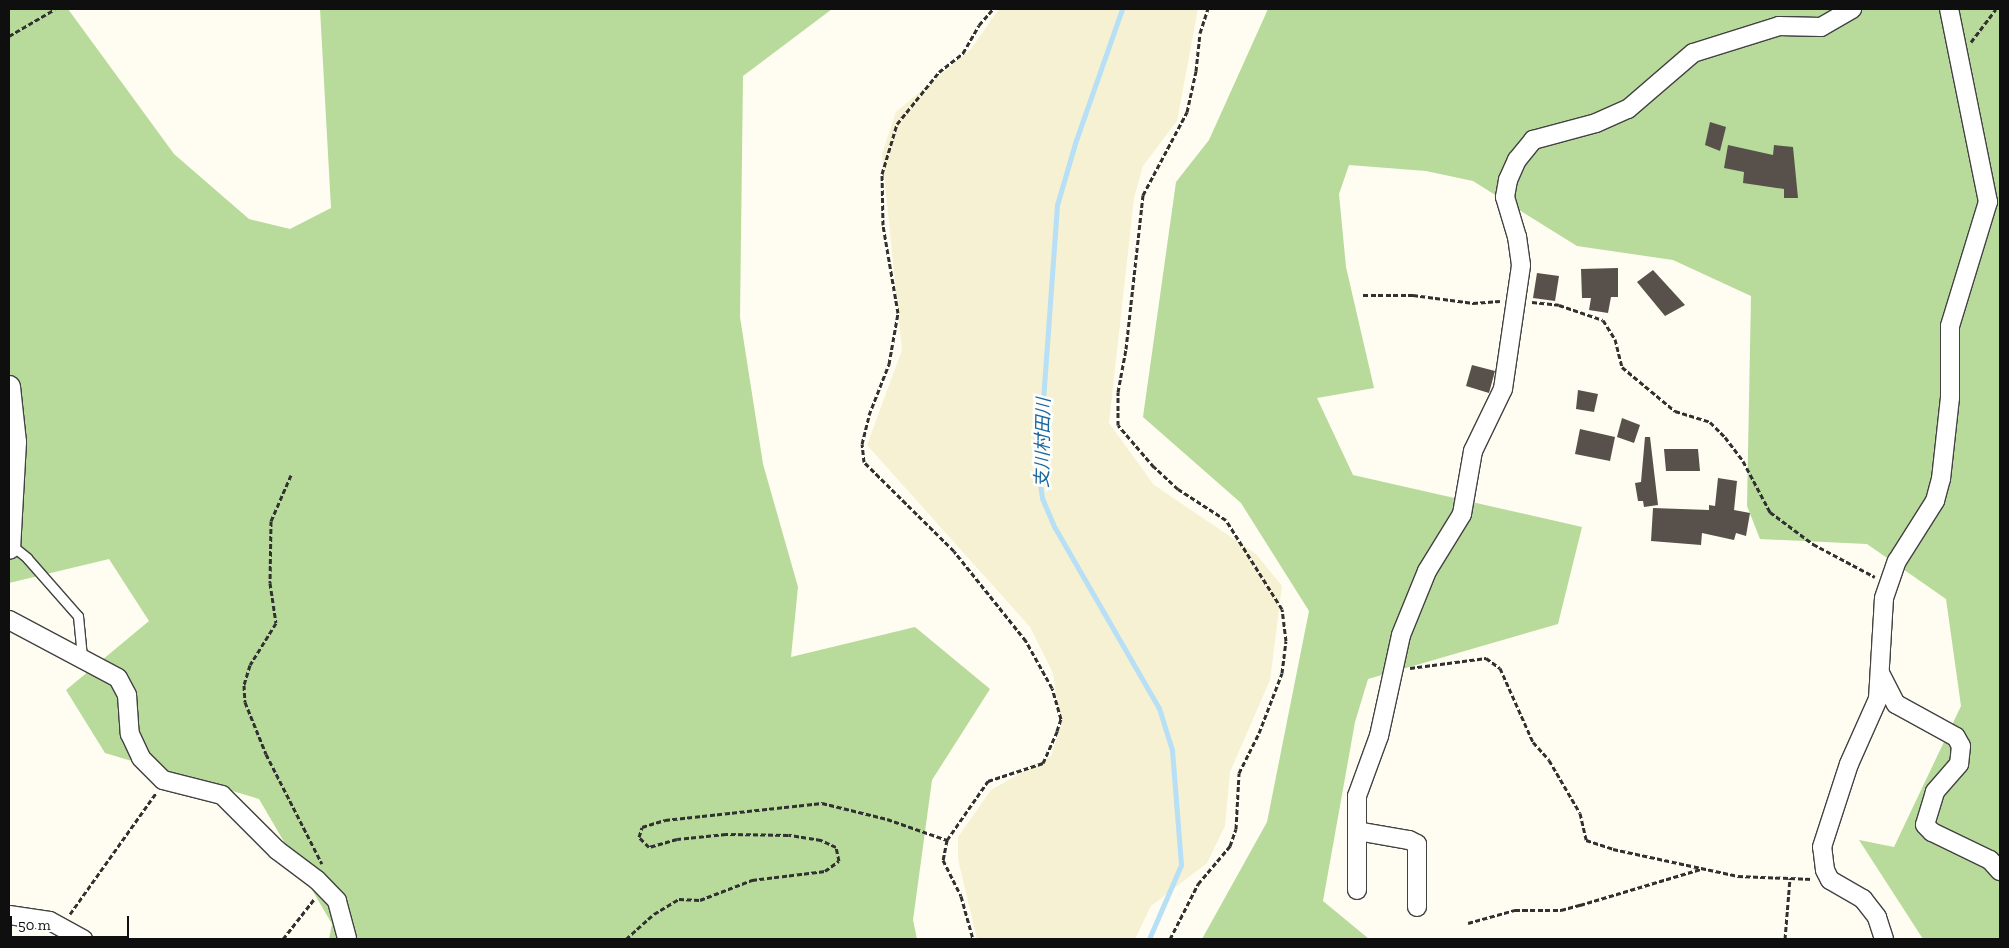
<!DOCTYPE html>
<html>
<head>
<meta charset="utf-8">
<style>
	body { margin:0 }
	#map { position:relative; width:2009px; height:948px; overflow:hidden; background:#fffcf1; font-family:"Zilla Slab","Noto Sans JP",serif }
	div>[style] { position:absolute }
	.farmland>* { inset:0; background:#f5f1d2 }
	.forest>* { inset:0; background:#b8da9b }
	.stream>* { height:5px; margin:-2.5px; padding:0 2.5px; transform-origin:2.5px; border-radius:2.5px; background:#b7dff5 }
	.building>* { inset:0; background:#58504b }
	.path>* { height:3px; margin-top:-1.5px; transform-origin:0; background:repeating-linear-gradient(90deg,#313131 0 5px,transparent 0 7.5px) }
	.roads { filter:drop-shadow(1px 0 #424242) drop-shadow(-1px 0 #424242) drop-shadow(0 1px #424242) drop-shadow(0 -1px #424242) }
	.service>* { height:9px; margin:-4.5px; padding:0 4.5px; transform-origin:4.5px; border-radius:4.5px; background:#fff }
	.minor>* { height:18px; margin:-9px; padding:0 9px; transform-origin:9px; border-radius:9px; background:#fff }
	.tertiary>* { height:22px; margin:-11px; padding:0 11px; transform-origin:11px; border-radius:11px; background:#fff }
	span { translate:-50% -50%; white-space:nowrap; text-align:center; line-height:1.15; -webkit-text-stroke:5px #fff; paint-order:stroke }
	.water-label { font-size:18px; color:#1968a0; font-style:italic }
	.frame { position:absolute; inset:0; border:10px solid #0f0f0f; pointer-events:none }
	.scale { position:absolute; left:10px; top:916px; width:119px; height:22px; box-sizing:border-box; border:2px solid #0f0f0f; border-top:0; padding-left:6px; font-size:15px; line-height:18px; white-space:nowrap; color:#0f0f0f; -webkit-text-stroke:4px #fff; paint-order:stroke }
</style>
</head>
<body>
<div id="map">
	<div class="farmland">
		<i style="clip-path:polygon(999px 9px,1198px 9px,1177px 121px,1143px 166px,1134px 198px,1109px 423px,1154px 485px,1256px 554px,1282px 586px,1270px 680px,1230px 772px,1225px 826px,1207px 863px,1151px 906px,1135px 939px,977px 939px,958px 859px,958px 837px,991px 790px,1051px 756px,1061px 726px,1053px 673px,1030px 627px,867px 445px,902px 350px,882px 154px,896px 112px,971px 49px)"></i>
	</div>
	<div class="forest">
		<i style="clip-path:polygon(9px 9px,68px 9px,174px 154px,249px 219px,290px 229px,331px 208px,320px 9px,832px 9px,743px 76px,740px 317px,763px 464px,798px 587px,791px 657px,915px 627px,990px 689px,932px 780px,913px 920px,917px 939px,329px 939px,332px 924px,259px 799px,105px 753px,66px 690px,149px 621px,109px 559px,9px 583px)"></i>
		<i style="clip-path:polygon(1268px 9px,2000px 9px,2000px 939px,1923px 939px,1859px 840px,1894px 847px,1961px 706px,1946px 599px,1867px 544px,1760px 539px,1747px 506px,1751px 296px,1673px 260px,1577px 246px,1473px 181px,1426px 171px,1349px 165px,1339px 194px,1346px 267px,1374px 388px,1317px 398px,1353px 475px,1582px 527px,1558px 624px,1368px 679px,1355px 722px,1323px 901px,1369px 939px,1202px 939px,1267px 822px,1309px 611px,1241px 503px,1143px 417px,1176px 182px,1209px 140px)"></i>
	</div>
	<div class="stream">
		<i style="left:1122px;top:9px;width:139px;rotate:109.3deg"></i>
		<i style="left:1076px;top:140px;width:68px;rotate:106.3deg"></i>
		<i style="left:1057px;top:205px;width:268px;rotate:94.1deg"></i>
		<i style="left:1038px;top:472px;width:26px;rotate:81deg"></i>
		<i style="left:1042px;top:498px;width:33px;rotate:67deg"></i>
		<i style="left:1055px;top:528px;width:208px;rotate:60deg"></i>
		<i style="left:1159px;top:708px;width:44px;rotate:72.8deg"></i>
		<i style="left:1172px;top:750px;width:115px;rotate:85.5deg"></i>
		<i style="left:1181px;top:865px;width:81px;rotate:113.4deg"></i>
	</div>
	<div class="building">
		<i style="clip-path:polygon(1710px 122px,1726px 127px,1720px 151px,1705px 145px)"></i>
		<i style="clip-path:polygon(1728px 145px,1773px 155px,1774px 145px,1793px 147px,1798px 198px,1784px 198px,1784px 189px,1743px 183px,1744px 172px,1724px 168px)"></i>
		<i style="clip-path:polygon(1618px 268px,1618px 297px,1611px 297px,1608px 313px,1589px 310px,1591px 298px,1582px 298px,1581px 269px)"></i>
		<i style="clip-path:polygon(1653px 270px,1685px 305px,1665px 316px,1637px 282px)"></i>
		<i style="clip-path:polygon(1537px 273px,1559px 276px,1555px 301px,1533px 298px)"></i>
		<i style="clip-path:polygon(1472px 365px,1495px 371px,1489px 393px,1466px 386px)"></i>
		<i style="clip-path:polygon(1578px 390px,1598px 394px,1594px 412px,1576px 409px)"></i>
		<i style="clip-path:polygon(1622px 418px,1640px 425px,1634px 443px,1617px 437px)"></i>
		<i style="clip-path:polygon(1580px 429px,1615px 437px,1610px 461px,1575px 454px)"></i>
		<i style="clip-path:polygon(1645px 437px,1650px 437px,1658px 505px,1644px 507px,1643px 501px,1638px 501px,1635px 483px,1641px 482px)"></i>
		<i style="clip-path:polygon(1664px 449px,1698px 449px,1700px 471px,1666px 471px)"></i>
		<i style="clip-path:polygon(1718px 478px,1737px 481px,1734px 510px,1750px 513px,1746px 536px,1736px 533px,1734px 540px,1702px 533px,1701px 545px,1651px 541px,1653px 508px,1709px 510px,1709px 505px,1715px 506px)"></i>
	</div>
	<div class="path">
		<i style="left:9px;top:36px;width:53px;rotate:-30.4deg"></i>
		<i style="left:1971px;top:42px;width:41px;rotate:-52.9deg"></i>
		<i style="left:1363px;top:295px;width:50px"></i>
		<i style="left:1413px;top:295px;width:61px;rotate:7.6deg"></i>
		<i style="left:1473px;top:303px;width:27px;rotate:-4deg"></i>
		<i style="left:1532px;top:302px;width:27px;rotate:6deg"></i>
		<i style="left:1559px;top:305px;width:46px;rotate:18.8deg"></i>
		<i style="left:1603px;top:320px;width:22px;rotate:58deg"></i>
		<i style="left:1615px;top:339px;width:29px;rotate:76deg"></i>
		<i style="left:1622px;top:367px;width:69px;rotate:39.7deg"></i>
		<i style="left:1675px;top:411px;width:37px;rotate:17deg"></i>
		<i style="left:1710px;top:422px;width:21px;rotate:45deg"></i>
		<i style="left:1725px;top:437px;width:30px;rotate:53deg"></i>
		<i style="left:1743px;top:461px;width:58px;rotate:62.1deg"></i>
		<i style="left:1770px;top:512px;width:54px;rotate:36.7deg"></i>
		<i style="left:1813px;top:544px;width:70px;rotate:28deg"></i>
		<i style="left:291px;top:475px;width:50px;rotate:113.5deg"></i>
		<i style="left:271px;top:521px;width:62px;rotate:90.9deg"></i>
		<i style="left:270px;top:583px;width:40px;rotate:81.5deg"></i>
		<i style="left:276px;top:623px;width:49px;rotate:121.8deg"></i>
		<i style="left:250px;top:665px;width:21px;rotate:107deg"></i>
		<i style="left:244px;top:685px;width:17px;rotate:87deg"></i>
		<i style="left:245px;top:702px;width:56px;rotate:68deg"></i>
		<i style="left:266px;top:754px;width:123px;rotate:63deg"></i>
		<i style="left:1410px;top:668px;width:77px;rotate:-7.5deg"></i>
		<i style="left:1486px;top:658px;width:17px;rotate:36deg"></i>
		<i style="left:1500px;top:668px;width:81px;rotate:66deg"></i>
		<i style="left:1533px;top:742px;width:24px;rotate:48deg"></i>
		<i style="left:1549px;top:760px;width:61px;rotate:59.7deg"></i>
		<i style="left:1580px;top:813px;width:28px;rotate:77deg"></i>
		<i style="left:1586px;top:840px;width:28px;rotate:18deg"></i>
		<i style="left:1613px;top:849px;width:128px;rotate:12.2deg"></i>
		<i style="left:1738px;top:876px;width:74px;rotate:2.3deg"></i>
		<i style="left:947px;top:840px;width:20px;rotate:101deg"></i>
		<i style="left:943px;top:860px;width:40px;rotate:63.4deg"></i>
		<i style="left:961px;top:896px;width:45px;rotate:74.4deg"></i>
		<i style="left:70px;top:914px;width:148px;rotate:-54.6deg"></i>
		<i style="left:1468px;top:923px;width:49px;rotate:-15.5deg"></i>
		<i style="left:1515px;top:910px;width:46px"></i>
		<i style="left:1561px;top:910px;width:20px;rotate:-15deg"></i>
		<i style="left:1580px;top:905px;width:126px;rotate:-16.6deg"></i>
		<i style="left:283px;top:939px;width:52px;rotate:-52deg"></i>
		<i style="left:626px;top:939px;width:38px;rotate:-42deg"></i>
		<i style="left:654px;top:914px;width:29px;rotate:-31deg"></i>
		<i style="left:679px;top:899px;width:21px;rotate:3deg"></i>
		<i style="left:700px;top:900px;width:56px;rotate:-21deg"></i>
		<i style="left:752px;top:880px;width:74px;rotate:-7deg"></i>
		<i style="left:825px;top:871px;width:17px;rotate:-36deg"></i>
		<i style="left:839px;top:861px;width:14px;rotate:-102deg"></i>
		<i style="left:836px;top:847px;width:17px;rotate:-155deg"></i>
		<i style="left:821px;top:840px;width:33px;rotate:-171deg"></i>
		<i style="left:788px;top:835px;width:62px;rotate:-179.1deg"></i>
		<i style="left:726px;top:834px;width:49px;rotate:174.2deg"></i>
		<i style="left:677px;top:839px;width:29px;rotate:164deg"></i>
		<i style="left:649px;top:847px;width:14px;rotate:-135deg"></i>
		<i style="left:639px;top:837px;width:10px;rotate:-73deg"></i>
		<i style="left:642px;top:827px;width:24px;rotate:-17deg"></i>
		<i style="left:665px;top:820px;width:158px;rotate:-6.2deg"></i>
		<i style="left:822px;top:803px;width:67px;rotate:13.8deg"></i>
		<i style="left:887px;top:819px;width:64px;rotate:19.3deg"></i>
		<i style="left:947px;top:840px;width:72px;rotate:-55.2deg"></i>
		<i style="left:988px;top:781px;width:58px;rotate:-18.1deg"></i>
		<i style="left:1043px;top:763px;width:35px;rotate:-66deg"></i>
		<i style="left:1057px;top:731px;width:13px;rotate:-72deg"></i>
		<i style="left:1061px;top:719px;width:32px;rotate:-106deg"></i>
		<i style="left:1052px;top:688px;width:54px;rotate:-119deg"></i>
		<i style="left:1026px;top:641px;width:115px;rotate:-128.7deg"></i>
		<i style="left:954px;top:551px;width:127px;rotate:-135.3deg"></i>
		<i style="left:864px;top:462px;width:18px;rotate:-96deg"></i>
		<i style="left:862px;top:444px;width:30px;rotate:-76deg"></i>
		<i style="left:869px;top:415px;width:55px;rotate:-68.6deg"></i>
		<i style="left:889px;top:364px;width:52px;rotate:-80deg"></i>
		<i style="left:898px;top:313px;width:89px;rotate:-99.7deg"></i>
		<i style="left:883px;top:225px;width:51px;rotate:-91.1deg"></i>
		<i style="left:882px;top:174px;width:52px;rotate:-73.3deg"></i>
		<i style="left:897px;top:124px;width:67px;rotate:-51.1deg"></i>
		<i style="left:939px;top:72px;width:31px;rotate:-38deg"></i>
		<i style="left:963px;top:53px;width:32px;rotate:-60deg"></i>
		<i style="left:979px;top:25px;width:21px;rotate:-49deg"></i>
		<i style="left:1170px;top:939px;width:62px;rotate:-63deg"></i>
		<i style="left:1198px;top:884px;width:50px;rotate:-49.9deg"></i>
		<i style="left:1230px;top:846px;width:18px;rotate:-71deg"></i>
		<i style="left:1236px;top:829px;width:56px;rotate:-86.9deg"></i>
		<i style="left:1239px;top:773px;width:45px;rotate:-63.4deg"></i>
		<i style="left:1259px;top:733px;width:64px;rotate:-69deg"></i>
		<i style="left:1282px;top:673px;width:32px;rotate:-83deg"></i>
		<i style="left:1286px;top:641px;width:32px;rotate:-97deg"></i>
		<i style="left:1282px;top:609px;width:105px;rotate:-122.2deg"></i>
		<i style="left:1226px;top:520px;width:57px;rotate:-147.1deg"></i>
		<i style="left:1178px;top:489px;width:33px;rotate:-137deg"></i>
		<i style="left:1154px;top:467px;width:55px;rotate:-130.6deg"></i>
		<i style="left:1118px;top:425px;width:33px;rotate:-90deg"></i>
		<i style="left:1118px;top:392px;width:44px;rotate:-79.5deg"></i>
		<i style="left:1126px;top:349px;width:155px;rotate:-83.7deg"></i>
		<i style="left:1143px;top:195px;width:94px;rotate:-62.1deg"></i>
		<i style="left:1187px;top:112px;width:42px;rotate:-77.6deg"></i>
		<i style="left:1196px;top:71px;width:38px;rotate:-84deg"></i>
		<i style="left:1200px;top:33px;width:25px;rotate:-72deg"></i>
		<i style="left:1785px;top:939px;width:61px;rotate:-85.3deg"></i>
	</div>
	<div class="roads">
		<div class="service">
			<i style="left:10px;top:544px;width:22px;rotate:39deg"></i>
			<i style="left:27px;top:558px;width:77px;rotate:48.7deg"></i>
			<i style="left:78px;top:616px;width:41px;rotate:84.4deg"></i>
		</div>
		<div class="minor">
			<i style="left:9px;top:620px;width:123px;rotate:28deg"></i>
			<i style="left:118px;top:678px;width:19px;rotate:62deg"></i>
			<i style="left:127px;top:695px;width:39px;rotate:86deg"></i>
			<i style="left:130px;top:734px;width:26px;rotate:65deg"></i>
			<i style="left:141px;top:758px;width:31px;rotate:45deg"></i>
			<i style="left:163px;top:780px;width:61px;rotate:14.3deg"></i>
			<i style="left:222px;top:795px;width:78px;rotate:45deg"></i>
			<i style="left:277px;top:850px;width:50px;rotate:36.9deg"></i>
			<i style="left:317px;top:880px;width:29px;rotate:46deg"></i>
			<i style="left:337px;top:901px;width:39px;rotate:75deg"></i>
			<i style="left:1880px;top:673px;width:35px;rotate:63deg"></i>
			<i style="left:1896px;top:704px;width:68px;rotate:28.8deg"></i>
			<i style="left:1956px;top:737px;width:10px;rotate:61deg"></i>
			<i style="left:1961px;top:746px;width:18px;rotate:96deg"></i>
			<i style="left:1959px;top:764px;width:37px;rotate:131deg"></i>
			<i style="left:1935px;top:792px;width:34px;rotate:107deg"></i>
			<i style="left:1925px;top:825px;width:10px;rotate:45deg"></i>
			<i style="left:1932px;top:832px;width:64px;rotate:25.8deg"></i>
			<i style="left:1990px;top:860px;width:15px;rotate:48deg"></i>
			<i style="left:1357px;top:831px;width:53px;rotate:9.8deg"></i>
			<i style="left:1409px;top:840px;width:9px;rotate:27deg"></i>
			<i style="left:1417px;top:844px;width:63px;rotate:90deg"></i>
			<i style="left:1357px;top:890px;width:94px;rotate:-90deg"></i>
			<i style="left:1357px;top:796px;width:64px;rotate:-69.9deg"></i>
			<i style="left:1379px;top:736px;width:103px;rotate:-77.7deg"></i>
			<i style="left:1401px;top:635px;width:69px;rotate:-67.9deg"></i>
			<i style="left:1427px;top:571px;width:67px;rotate:-58.4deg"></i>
			<i style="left:1462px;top:514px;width:64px;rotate:-80.1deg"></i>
			<i style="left:1473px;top:451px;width:69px;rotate:-64.2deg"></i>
			<i style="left:1503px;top:389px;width:125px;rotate:-81.7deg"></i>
			<i style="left:1521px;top:265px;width:28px;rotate:-98deg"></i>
			<i style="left:1517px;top:237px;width:42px;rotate:-106.7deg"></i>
			<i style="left:1505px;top:197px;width:17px;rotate:-80deg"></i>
			<i style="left:1508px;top:180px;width:22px;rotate:-66deg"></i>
			<i style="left:1517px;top:160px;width:26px;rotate:-51deg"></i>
			<i style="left:1533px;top:140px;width:65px;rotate:-15.1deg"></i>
			<i style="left:1596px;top:123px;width:35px;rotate:-24deg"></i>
			<i style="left:1628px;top:109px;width:86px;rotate:-40.7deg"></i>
			<i style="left:1693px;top:53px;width:90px;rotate:-17.4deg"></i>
			<i style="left:1779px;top:26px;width:42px;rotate:1.4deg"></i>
			<i style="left:1821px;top:27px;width:36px;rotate:-30deg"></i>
			<i style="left:9px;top:915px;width:41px;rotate:8.3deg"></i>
			<i style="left:50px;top:921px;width:38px;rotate:29deg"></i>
			<i style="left:1884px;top:939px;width:23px;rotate:-108deg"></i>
			<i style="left:1877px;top:917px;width:23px;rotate:-128deg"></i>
			<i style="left:1863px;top:899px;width:38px;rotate:-150deg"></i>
			<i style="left:1830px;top:880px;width:11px;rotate:-117deg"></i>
			<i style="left:1825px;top:870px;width:23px;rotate:-97deg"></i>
			<i style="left:1822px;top:847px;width:87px;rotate:-72deg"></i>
			<i style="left:1849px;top:764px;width:71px;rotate:-66deg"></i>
			<i style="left:1878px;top:699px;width:101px;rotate:-86.6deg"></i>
			<i style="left:1884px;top:598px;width:39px;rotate:-71deg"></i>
			<i style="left:1897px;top:561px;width:71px;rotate:-57.7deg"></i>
			<i style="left:1935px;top:501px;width:23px;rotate:-75deg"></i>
			<i style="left:1941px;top:479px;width:81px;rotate:-83.7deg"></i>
			<i style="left:1950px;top:398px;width:72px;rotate:-90deg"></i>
			<i style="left:1950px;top:326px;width:130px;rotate:-73deg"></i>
			<i style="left:1988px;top:202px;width:197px;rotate:-101.4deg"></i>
		</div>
		<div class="tertiary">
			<i style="left:9px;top:387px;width:55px;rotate:83.8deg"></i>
			<i style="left:15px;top:442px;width:106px;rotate:93.2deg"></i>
		</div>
	</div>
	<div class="water-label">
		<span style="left:1043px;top:443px;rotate:-89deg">支川村田川</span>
	</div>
	<div class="frame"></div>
	<div class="scale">50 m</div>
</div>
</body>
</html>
